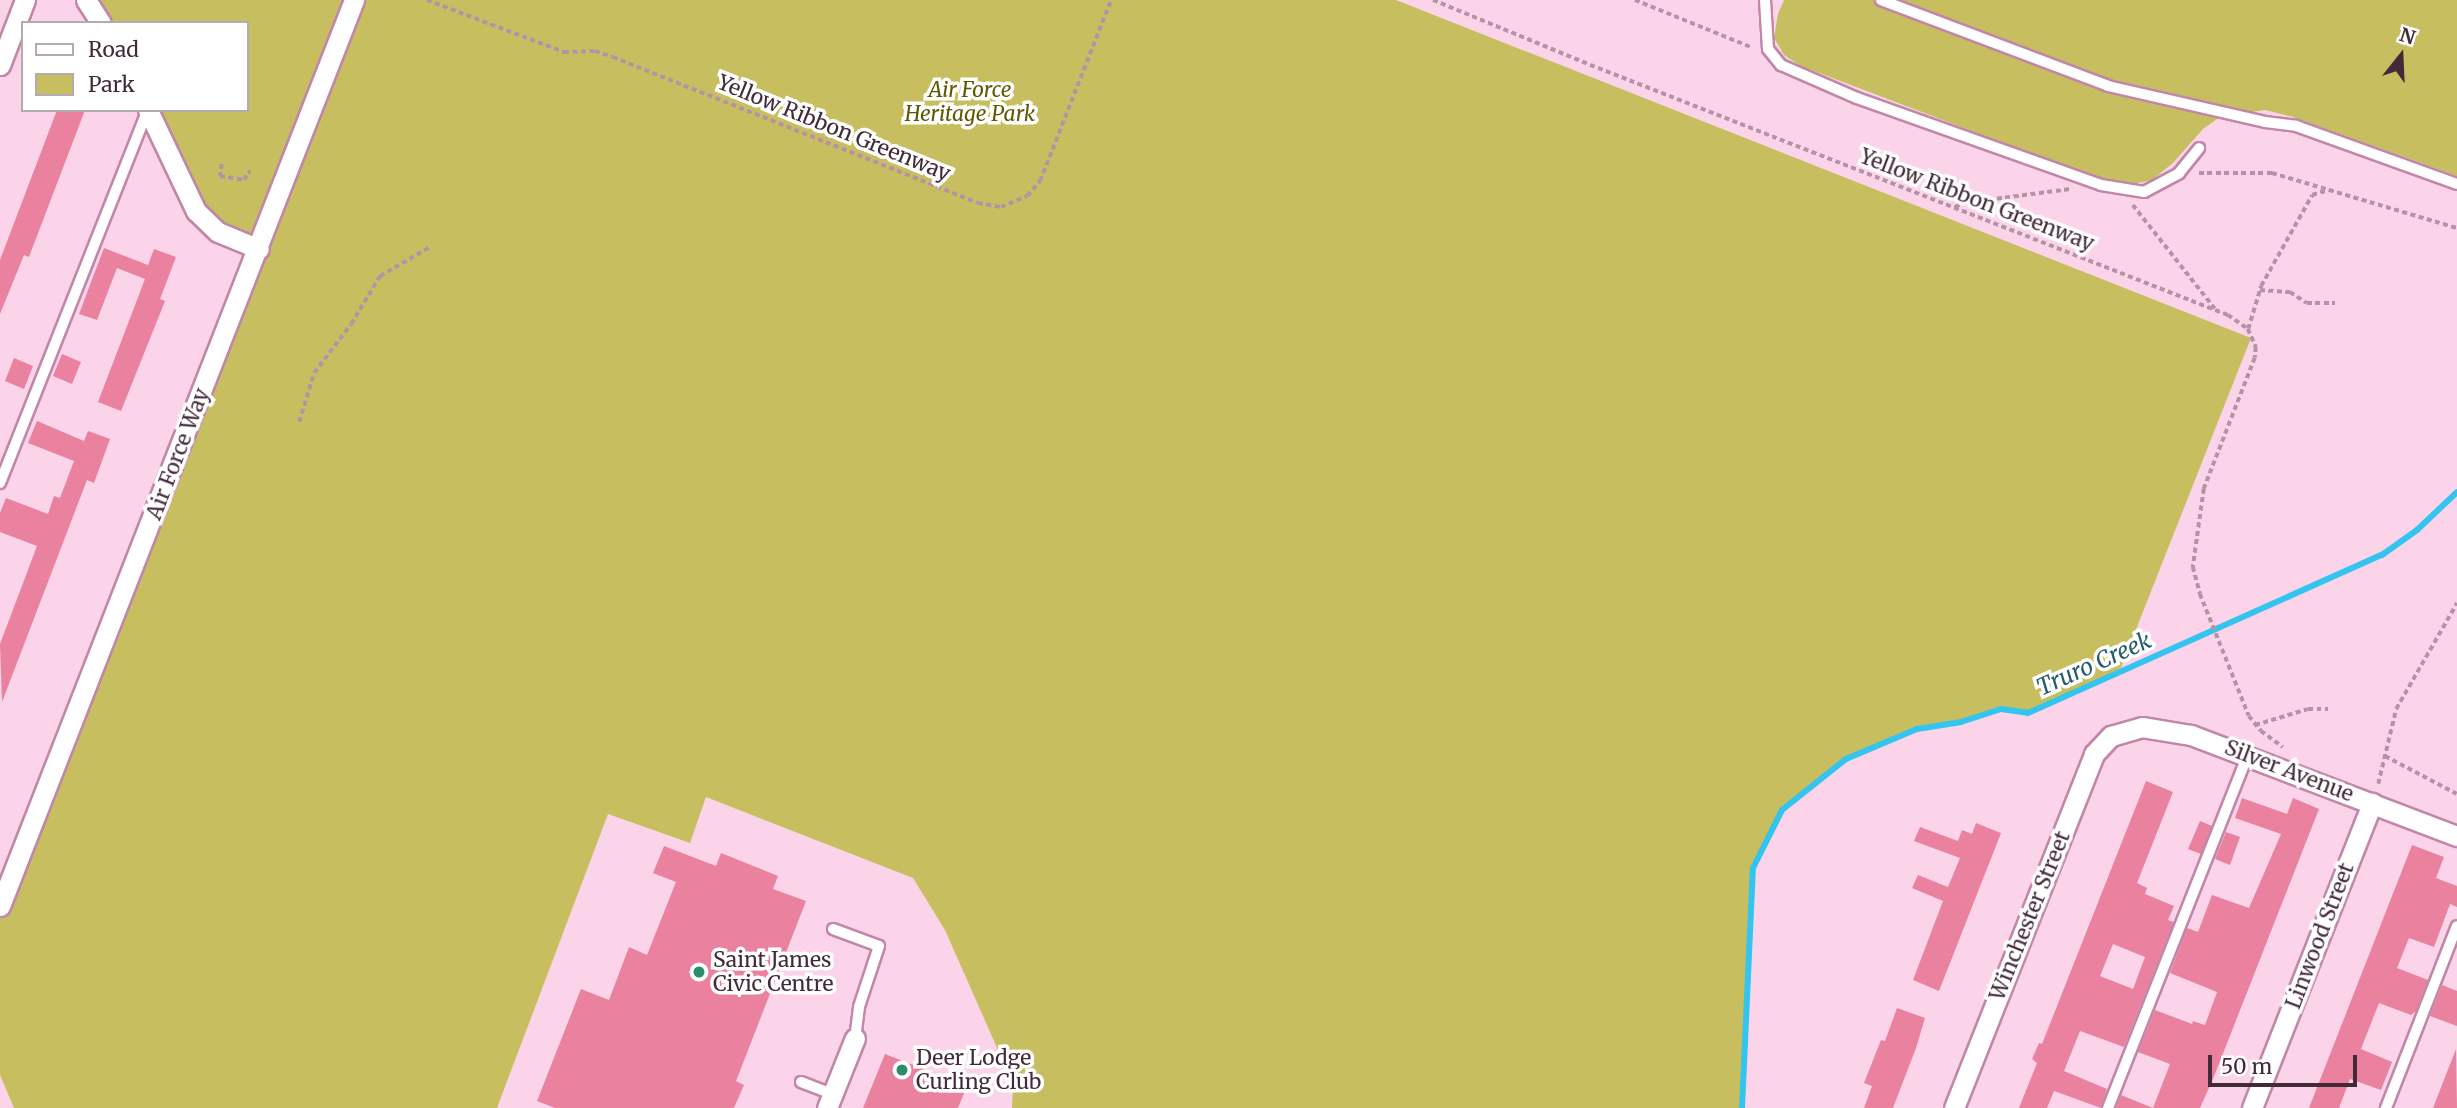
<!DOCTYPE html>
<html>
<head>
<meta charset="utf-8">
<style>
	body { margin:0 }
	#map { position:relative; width:2457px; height:1108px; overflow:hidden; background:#fbd4ea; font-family:Merriweather,serif }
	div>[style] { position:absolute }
	.green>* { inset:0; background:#c7be5f }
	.stream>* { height:6px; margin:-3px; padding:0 3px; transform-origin:3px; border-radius:3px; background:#33c4f0 }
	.building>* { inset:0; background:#ea819e }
	.path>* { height:3.5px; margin-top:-1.75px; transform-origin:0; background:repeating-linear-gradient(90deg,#b593a7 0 5px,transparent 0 8.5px) }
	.roads { filter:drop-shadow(2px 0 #c286a9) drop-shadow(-2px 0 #c286a9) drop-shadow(0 2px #c286a9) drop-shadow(0 -2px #c286a9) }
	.service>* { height:10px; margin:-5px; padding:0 5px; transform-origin:5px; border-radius:5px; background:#fff }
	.minor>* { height:19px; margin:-9.5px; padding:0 9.5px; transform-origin:9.5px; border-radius:9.5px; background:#fff }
	.dots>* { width:19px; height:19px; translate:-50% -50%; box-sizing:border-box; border:4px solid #fff; border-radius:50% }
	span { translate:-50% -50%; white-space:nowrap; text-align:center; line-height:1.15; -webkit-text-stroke:7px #fff; paint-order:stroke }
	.park-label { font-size:21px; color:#605800; font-style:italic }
	.street-label { font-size:21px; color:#432a39 }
	.poi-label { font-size:21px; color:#432a39 }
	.left { translate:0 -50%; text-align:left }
	.water-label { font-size:23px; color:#255c6f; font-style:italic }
	.legend { position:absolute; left:21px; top:21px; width:228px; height:91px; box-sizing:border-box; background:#fff; border:2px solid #b4aab0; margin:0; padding:9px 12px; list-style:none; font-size:21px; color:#432a39 }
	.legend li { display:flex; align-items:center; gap:14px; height:35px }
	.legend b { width:35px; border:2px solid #b4aab0 }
	.north { position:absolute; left:2366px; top:21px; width:70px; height:70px; -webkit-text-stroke:5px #fff; paint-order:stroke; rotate:18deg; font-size:19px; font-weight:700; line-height:28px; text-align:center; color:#432a39 }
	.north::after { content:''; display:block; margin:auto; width:24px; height:32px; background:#432a39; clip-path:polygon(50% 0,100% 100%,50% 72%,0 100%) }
	.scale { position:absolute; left:2208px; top:1055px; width:149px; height:32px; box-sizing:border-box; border:4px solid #432a39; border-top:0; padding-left:9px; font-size:21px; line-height:24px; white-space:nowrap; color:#432a39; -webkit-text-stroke:5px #fff; paint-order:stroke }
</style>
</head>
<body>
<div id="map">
	<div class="green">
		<i style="clip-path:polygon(86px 0,1396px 0,2251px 338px,2120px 670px,2028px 713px,2001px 709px,1961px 722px,1918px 729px,1846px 759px,1782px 810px,1753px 868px,1742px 1108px,1012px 1108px,1013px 1084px,945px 930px,913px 878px,706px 797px,690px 843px,608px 814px,497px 1108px,14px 1108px,0 1075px,0 906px,258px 249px,218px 232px,148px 110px,247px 110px,247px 23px,101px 23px)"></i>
		<i style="clip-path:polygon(1784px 0,2457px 0,2457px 176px,2293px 117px,2265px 110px,2220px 117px,2203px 129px,2173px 163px,2152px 180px,2119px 187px,1801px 66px,1784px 55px,1774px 38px,1778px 14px)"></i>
	</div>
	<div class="stream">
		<i style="left:1742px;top:1108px;width:240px;rotate:-87.4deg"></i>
		<i style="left:1753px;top:868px;width:65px;rotate:-63.4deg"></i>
		<i style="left:1782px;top:810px;width:82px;rotate:-38.6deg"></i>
		<i style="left:1846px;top:759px;width:77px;rotate:-22.9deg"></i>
		<i style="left:1917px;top:729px;width:45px;rotate:-9deg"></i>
		<i style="left:1961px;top:722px;width:42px;rotate:-18deg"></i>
		<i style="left:2001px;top:709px;width:27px;rotate:8deg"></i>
		<i style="left:2028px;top:713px;width:388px;rotate:-24.1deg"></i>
		<i style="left:2382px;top:555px;width:43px;rotate:-35.5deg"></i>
		<i style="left:2417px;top:530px;width:55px;rotate:-43.5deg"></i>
	</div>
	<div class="building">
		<i style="clip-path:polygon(57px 110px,85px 110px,29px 257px,24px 255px,0 314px,0 260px)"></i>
		<i style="clip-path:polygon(104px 248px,148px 265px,154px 249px,176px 257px,160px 299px,165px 301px,121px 411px,98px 402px,145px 279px,117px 268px,97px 320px,79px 314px)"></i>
		<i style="clip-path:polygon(62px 354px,81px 362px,72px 384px,53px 376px)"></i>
		<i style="clip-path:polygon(14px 358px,33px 366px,24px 389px,5px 381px)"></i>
		<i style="clip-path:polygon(37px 421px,84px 441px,88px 431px,110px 439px,94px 483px,87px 480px,2px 702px,0 644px,37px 546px,0 532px,0 513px,6px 498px,48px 514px,54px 496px,60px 498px,74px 461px,28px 443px)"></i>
		<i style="clip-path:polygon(evenodd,2146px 781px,2173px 792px,2137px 883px,2147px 888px,2145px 894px,2174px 906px,2168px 920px,2174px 922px,2124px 1047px,2080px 1031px,2064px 1071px,2107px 1089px,2101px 1108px,2054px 1091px,2047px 1108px,2019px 1108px,2037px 1063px,2032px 1059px,2039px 1043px,2042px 1044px,2146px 781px,2113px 944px,2145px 957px,2133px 989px,2100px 976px,2113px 944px)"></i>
		<i style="clip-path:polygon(2242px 798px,2287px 814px,2293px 798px,2319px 809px,2213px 1079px,2200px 1108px,2116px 1108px,2121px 1095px,2153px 1108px,2170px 1064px,2138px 1052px,2155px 1010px,2192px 1024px,2193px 1021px,2205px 1025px,2217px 992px,2170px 973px,2187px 928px,2198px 932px,2212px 895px,2249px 908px,2281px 834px,2235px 818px)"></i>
		<i style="clip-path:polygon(2200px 821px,2212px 826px,2201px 854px,2188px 849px)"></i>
		<i style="clip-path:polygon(1976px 823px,2001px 833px,1939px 991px,1913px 980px,1943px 901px,1912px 888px,1918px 875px,1948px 887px,1960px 858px,1914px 841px,1920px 827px,1958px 841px,1962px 830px,1972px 834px)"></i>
		<i style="clip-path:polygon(2226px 832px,2240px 837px,2230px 865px,2215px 859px)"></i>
		<i style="clip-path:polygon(2412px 845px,2444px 857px,2436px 878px,2457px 886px,2457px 907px,2450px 904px,2434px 947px,2409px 938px,2397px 968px,2428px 980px,2416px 1011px,2411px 1015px,2379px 1003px,2361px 1049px,2392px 1062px,2381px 1090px,2350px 1079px,2339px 1108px,2309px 1108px)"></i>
		<i style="clip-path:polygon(664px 846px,716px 866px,721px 853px,778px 876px,773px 889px,806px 901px,736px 1081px,744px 1085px,734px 1108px,555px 1108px,537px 1101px,581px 989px,609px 1000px,629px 947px,647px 955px,676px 882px,653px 873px)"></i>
		<i style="clip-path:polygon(2442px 985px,2457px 991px,2457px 1026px,2430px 1016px)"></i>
		<i style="clip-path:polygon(1897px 1008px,1925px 1018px,1916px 1048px,1893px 1108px,1864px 1108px,1872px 1086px,1864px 1083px,1881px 1040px,1885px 1041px)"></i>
		<i style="clip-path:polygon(2456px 1049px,2457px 1108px,2433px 1108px)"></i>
		<i style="clip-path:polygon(885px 1054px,967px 1086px,958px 1108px,863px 1108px)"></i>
	</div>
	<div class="path">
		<i style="left:427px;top:0;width:147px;rotate:20.8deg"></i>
		<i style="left:564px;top:52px;width:31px;rotate:-2deg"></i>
		<i style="left:595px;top:51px;width:19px;rotate:18deg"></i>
		<i style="left:613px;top:57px;width:393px;rotate:21.8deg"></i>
		<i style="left:978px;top:203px;width:23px;rotate:10deg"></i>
		<i style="left:1001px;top:207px;width:28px;rotate:-23deg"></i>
		<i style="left:1027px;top:196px;width:20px;rotate:-49deg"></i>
		<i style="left:1040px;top:181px;width:194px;rotate:-68.6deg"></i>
		<i style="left:1433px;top:0;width:178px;rotate:22.4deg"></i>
		<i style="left:1598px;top:68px;width:677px;rotate:21.41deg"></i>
		<i style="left:2228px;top:315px;width:24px;rotate:35deg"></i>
		<i style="left:2248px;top:329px;width:20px;rotate:66deg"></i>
		<i style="left:2256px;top:347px;width:11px;rotate:95deg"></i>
		<i style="left:2255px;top:358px;width:141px;rotate:111.3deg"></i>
		<i style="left:2204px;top:489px;width:79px;rotate:98deg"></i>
		<i style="left:2193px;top:567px;width:28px;rotate:75deg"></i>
		<i style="left:2200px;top:594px;width:131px;rotate:68.1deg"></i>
		<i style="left:2249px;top:716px;width:19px;rotate:51deg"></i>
		<i style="left:2261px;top:731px;width:27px;rotate:36deg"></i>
		<i style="left:1635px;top:0;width:127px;rotate:22.1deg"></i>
		<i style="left:222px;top:164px;width:12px;rotate:99deg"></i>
		<i style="left:220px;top:176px;width:24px;rotate:9deg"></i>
		<i style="left:244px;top:180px;width:9px;rotate:-63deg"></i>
		<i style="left:248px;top:172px;width:3px"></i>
		<i style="left:2199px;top:173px;width:73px"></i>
		<i style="left:2272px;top:173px;width:193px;rotate:16.6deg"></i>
		<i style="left:2133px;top:205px;width:132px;rotate:51.7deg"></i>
		<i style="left:1955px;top:207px;width:9px;rotate:-27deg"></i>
		<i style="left:1963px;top:203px;width:108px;rotate:-7.5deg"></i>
		<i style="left:2260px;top:290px;width:30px;rotate:4deg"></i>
		<i style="left:2290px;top:292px;width:20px;rotate:33deg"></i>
		<i style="left:2307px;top:303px;width:28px"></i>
		<i style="left:2248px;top:329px;width:45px;rotate:-73.2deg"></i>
		<i style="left:2261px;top:286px;width:104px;rotate:-60.7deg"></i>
		<i style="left:2312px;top:195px;width:17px;rotate:-17deg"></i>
		<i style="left:299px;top:422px;width:51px;rotate:-73deg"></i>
		<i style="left:314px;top:373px;width:61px;rotate:-52.9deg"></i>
		<i style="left:351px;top:324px;width:56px;rotate:-58.9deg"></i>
		<i style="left:380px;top:276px;width:58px;rotate:-30.1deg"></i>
		<i style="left:2255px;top:725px;width:55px;rotate:-16.8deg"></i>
		<i style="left:2308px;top:709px;width:20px"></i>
		<i style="left:2385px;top:756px;width:81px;rotate:27.8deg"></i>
		<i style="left:2378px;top:784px;width:77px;rotate:-76.5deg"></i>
		<i style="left:2396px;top:709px;width:122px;rotate:-60.1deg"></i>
	</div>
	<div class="roads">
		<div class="service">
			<i style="left:1765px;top:0;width:49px;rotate:86.5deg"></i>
			<i style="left:1768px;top:49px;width:21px;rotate:51deg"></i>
			<i style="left:1781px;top:65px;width:83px;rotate:23.5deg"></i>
			<i style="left:1857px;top:98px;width:259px;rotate:19.6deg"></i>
			<i style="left:2101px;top:185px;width:44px;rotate:9.2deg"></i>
			<i style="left:2144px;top:192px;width:40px;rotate:-28deg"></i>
			<i style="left:2179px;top:173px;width:32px;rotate:-51deg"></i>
			<i style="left:1881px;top:0;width:243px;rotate:20.7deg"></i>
			<i style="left:2108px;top:86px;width:161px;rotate:12.9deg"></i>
			<i style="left:2265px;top:122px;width:31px;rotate:7deg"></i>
			<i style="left:2296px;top:126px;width:171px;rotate:19.8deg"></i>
			<i style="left:0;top:483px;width:400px;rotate:-68.4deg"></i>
			<i style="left:833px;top:929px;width:49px;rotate:20.3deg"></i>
			<i style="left:879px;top:946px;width:64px;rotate:108.2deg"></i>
			<i style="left:859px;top:1007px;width:31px;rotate:97deg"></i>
			<i style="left:801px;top:1082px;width:33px;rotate:21deg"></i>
			<i style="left:2108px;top:1108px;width:380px;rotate:-68.4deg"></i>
			<i style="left:2386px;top:1108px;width:195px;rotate:-68.7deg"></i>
		</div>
		<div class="minor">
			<i style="left:86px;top:0;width:27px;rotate:57deg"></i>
			<i style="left:0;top:65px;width:70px;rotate:-69deg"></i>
			<i style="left:148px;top:110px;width:112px;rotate:64.6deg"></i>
			<i style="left:196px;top:211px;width:30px;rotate:44deg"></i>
			<i style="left:218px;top:232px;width:44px;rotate:22.5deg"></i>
			<i style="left:0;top:906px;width:973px;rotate:-68.66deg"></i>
			<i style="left:827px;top:1108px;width:75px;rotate:-68.2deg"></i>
			<i style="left:1954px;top:1108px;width:381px;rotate:-68.4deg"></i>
			<i style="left:2094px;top:754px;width:25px;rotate:-47deg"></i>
			<i style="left:2111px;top:736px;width:32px;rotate:-16deg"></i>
			<i style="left:2142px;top:727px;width:50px;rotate:9.3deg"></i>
			<i style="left:2191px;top:735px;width:285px;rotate:20.8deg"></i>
			<i style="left:2252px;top:1108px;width:328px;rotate:-68.5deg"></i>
		</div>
	</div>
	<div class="dots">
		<i style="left:699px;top:972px;background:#2b8e68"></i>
		<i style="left:902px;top:1070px;background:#2b8e68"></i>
	</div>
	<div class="park-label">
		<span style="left:970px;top:102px">Air Force<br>Heritage Park</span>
	</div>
	<div class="street-label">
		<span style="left:834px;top:128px;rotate:22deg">Yellow Ribbon Greenway</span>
		<span style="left:1977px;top:200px;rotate:21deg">Yellow Ribbon Greenway</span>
		<span style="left:178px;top:454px;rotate:-69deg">Air Force Way</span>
		<span style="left:2289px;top:771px;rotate:21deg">Silver Avenue</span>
		<span style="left:2030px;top:916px;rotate:-68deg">Winchester Street</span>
		<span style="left:2320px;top:936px;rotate:-69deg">Linwood Street</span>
	</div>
	<div class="poi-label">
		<span class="left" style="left:713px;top:972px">Saint James<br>Civic Centre</span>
		<span class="left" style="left:916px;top:1070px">Deer Lodge<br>Curling Club</span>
	</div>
	<div class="water-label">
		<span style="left:2094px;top:664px;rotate:-24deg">Truro Creek</span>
	</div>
	<ul class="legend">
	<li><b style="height:9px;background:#fff"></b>Road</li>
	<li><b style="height:19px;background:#c7be5f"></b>Park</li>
	</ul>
	<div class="north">N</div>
	<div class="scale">50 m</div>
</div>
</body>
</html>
